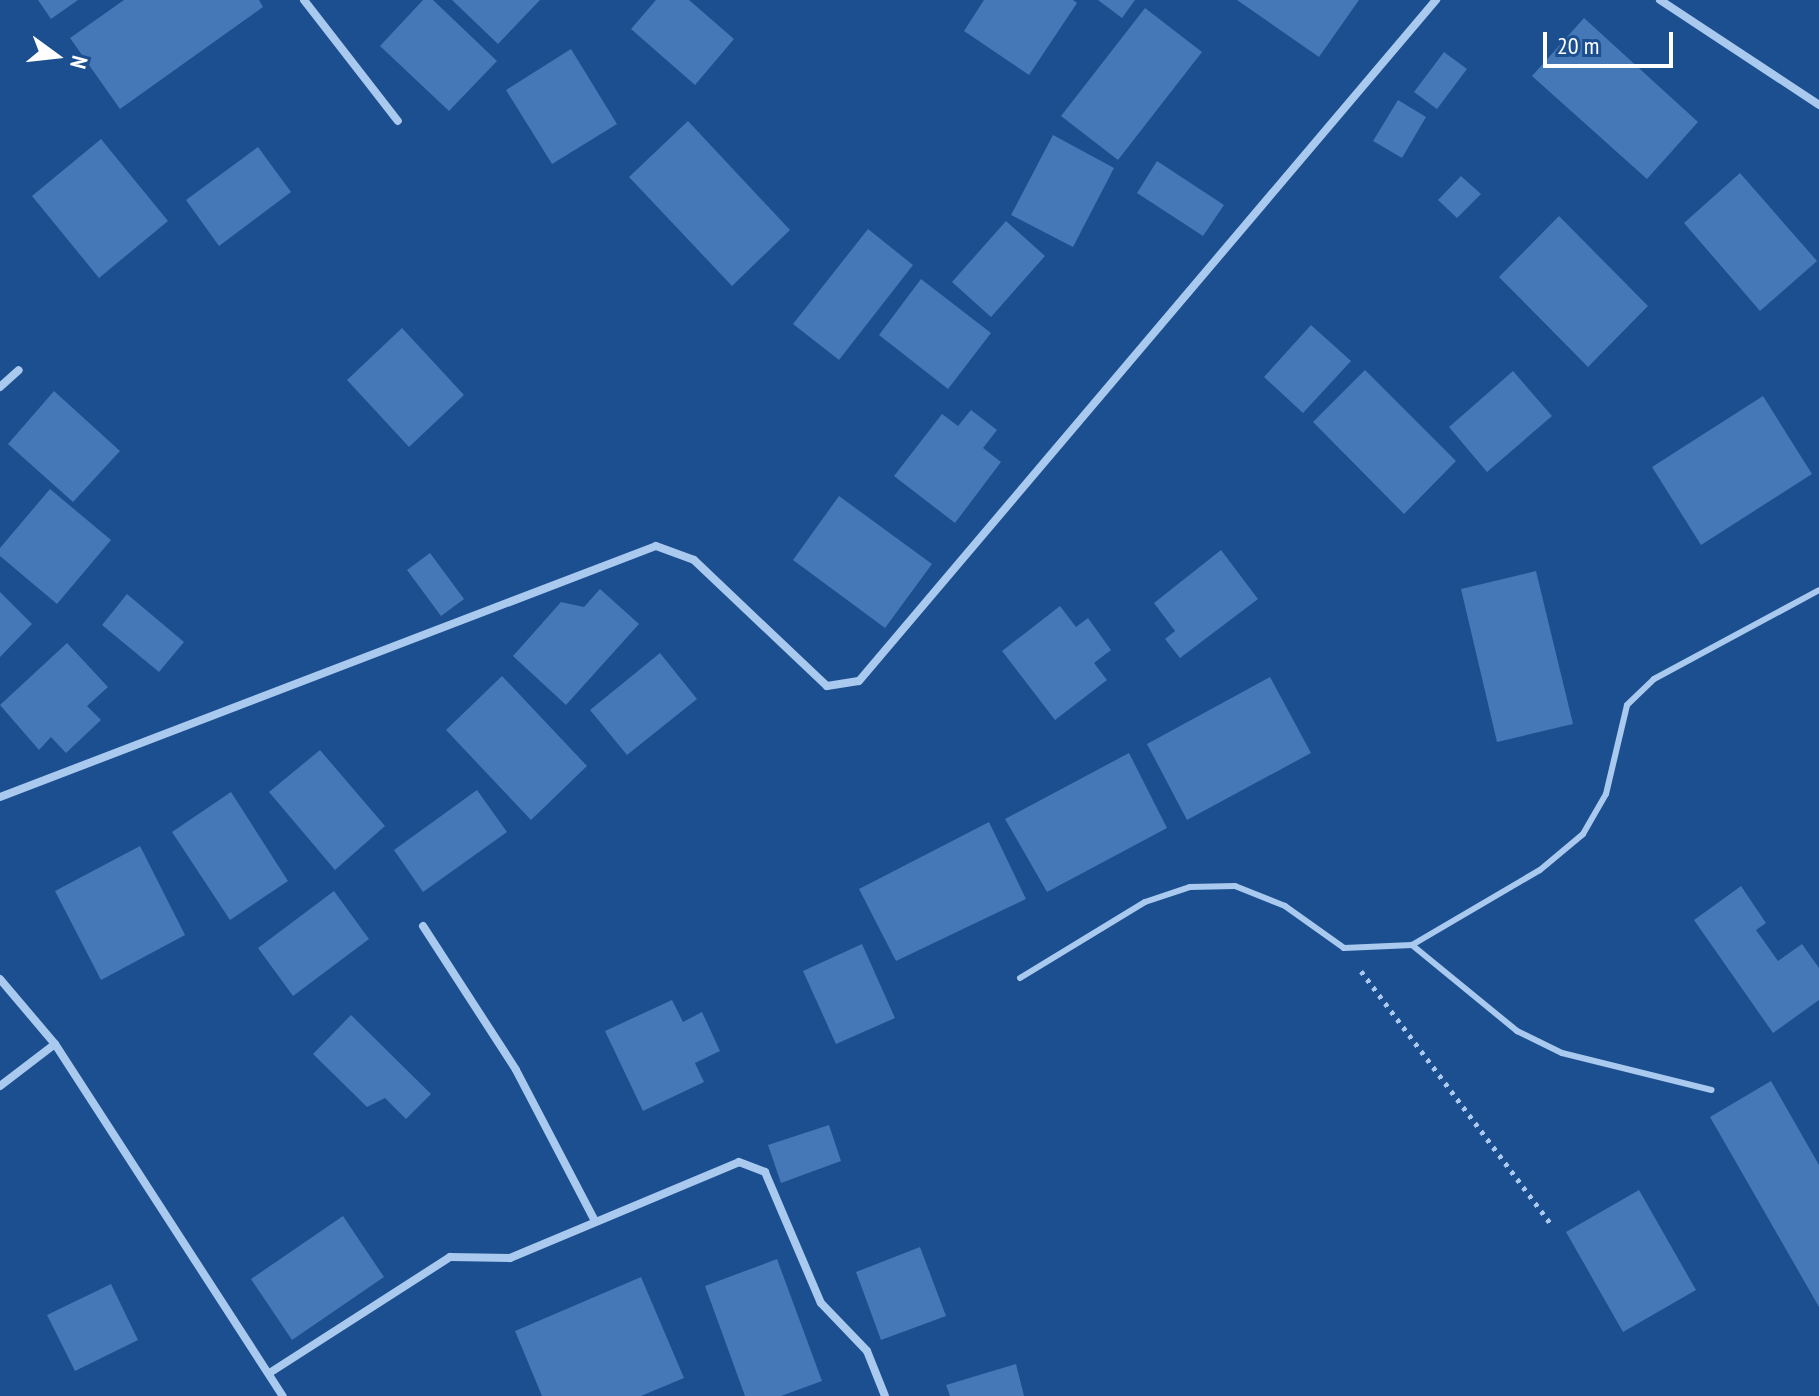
<!DOCTYPE html>
<html>
<head>
<meta charset="utf-8">
<style>
	body { margin:0 }
	#map { position:relative; width:1819px; height:1396px; overflow:hidden; background:#1b4f8f; font-family:"PT Sans Narrow",sans-serif }
	div>[style] { position:absolute }
	.building>* { inset:0; background:#4478b7 }
	.path>* { height:5px; margin-top:-2.5px; transform-origin:0; background:repeating-linear-gradient(90deg,#a9c9ee 0 4px,transparent 0 10px) }
	.lane>* { height:6px; margin:-3px; padding:0 3px; transform-origin:3px; border-radius:3px; background:#a9c9ee }
	.street>* { height:8px; margin:-4px; padding:0 4px; transform-origin:4px; border-radius:4px; background:#a9c9ee }
	span { translate:-50% -50%; white-space:nowrap; text-align:center; line-height:1.15; -webkit-text-stroke:7px #1b4f8f; paint-order:stroke }
	.north { position:absolute; left:16px; top:16px; width:80px; height:80px; -webkit-text-stroke:6px #1b4f8f; paint-order:stroke; rotate:105deg; font-size:22px; font-weight:700; line-height:32px; text-align:center; color:#fff }
	.north::after { content:''; display:block; margin:auto; width:28px; height:36px; background:#fff; clip-path:polygon(50% 0,100% 100%,50% 72%,0 100%) }
	.scale { position:absolute; left:1543px; top:32px; width:130px; height:36px; box-sizing:border-box; border:4px solid #fff; border-top:0; padding-left:10px; font-size:24px; line-height:28px; white-space:nowrap; color:#fff; -webkit-text-stroke:6px #1b4f8f; paint-order:stroke }
</style>
</head>
<body>
<div id="map">
	<div class="building">
		<i style="clip-path:polygon(38px 0,78px 0,51px 19px)"></i>
		<i style="clip-path:polygon(124px 0,259px 0,263px 7px,120px 109px,70px 38px)"></i>
		<i style="clip-path:polygon(423px 0,433px 0,497px 61px,449px 111px,380px 46px)"></i>
		<i style="clip-path:polygon(452px 0,540px 0,498px 44px)"></i>
		<i style="clip-path:polygon(656px 0,689px 0,734px 39px,695px 85px,631px 29px)"></i>
		<i style="clip-path:polygon(984px 0,1073px 0,1077px 3px,1029px 75px,964px 31px)"></i>
		<i style="clip-path:polygon(1098px 0,1135px 0,1122px 18px)"></i>
		<i style="clip-path:polygon(1237px 0,1359px 0,1319px 57px)"></i>
		<i style="clip-path:polygon(1145px 8px,1202px 52px,1118px 160px,1061px 116px)"></i>
		<i style="clip-path:polygon(1584px 18px,1698px 122px,1647px 179px,1532px 76px)"></i>
		<i style="clip-path:polygon(571px 49px,617px 124px,552px 164px,506px 90px)"></i>
		<i style="clip-path:polygon(1444px 52px,1467px 69px,1437px 109px,1414px 92px)"></i>
		<i style="clip-path:polygon(1398px 100px,1426px 117px,1402px 158px,1373px 141px)"></i>
		<i style="clip-path:polygon(688px 121px,790px 230px,732px 286px,629px 177px)"></i>
		<i style="clip-path:polygon(1053px 135px,1114px 168px,1073px 247px,1011px 215px)"></i>
		<i style="clip-path:polygon(101px 139px,168px 221px,99px 278px,32px 196px)"></i>
		<i style="clip-path:polygon(258px 147px,291px 192px,219px 246px,186px 200px)"></i>
		<i style="clip-path:polygon(1157px 161px,1224px 205px,1203px 236px,1137px 193px)"></i>
		<i style="clip-path:polygon(1740px 173px,1817px 261px,1760px 311px,1684px 223px)"></i>
		<i style="clip-path:polygon(1461px 176px,1481px 194px,1457px 218px,1438px 200px)"></i>
		<i style="clip-path:polygon(1559px 216px,1648px 306px,1588px 367px,1499px 277px)"></i>
		<i style="clip-path:polygon(1006px 221px,1045px 256px,991px 317px,952px 282px)"></i>
		<i style="clip-path:polygon(868px 229px,913px 265px,839px 360px,793px 324px)"></i>
		<i style="clip-path:polygon(921px 279px,991px 333px,948px 389px,879px 335px)"></i>
		<i style="clip-path:polygon(1311px 325px,1351px 361px,1303px 413px,1264px 377px)"></i>
		<i style="clip-path:polygon(402px 328px,464px 395px,409px 447px,347px 380px)"></i>
		<i style="clip-path:polygon(1365px 370px,1456px 461px,1404px 514px,1313px 422px)"></i>
		<i style="clip-path:polygon(1513px 371px,1552px 416px,1487px 472px,1449px 427px)"></i>
		<i style="clip-path:polygon(54px 391px,120px 451px,73px 502px,8px 444px)"></i>
		<i style="clip-path:polygon(1763px 396px,1812px 474px,1701px 545px,1652px 467px)"></i>
		<i style="clip-path:polygon(971px 410px,997px 430px,983px 448px,1001px 462px,955px 523px,894px 476px,942px 414px,958px 426px)"></i>
		<i style="clip-path:polygon(50px 489px,111px 540px,57px 604px,0 556px,0 548px)"></i>
		<i style="clip-path:polygon(839px 496px,932px 564px,885px 628px,793px 560px)"></i>
		<i style="clip-path:polygon(1221px 550px,1258px 599px,1180px 658px,1165px 639px,1175px 631px,1154px 603px)"></i>
		<i style="clip-path:polygon(430px 553px,464px 599px,441px 616px,407px 570px)"></i>
		<i style="clip-path:polygon(1536px 571px,1573px 724px,1497px 742px,1461px 589px)"></i>
		<i style="clip-path:polygon(600px 589px,639px 624px,566px 705px,513px 656px,561px 602px,584px 607px)"></i>
		<i style="clip-path:polygon(0 592px,32px 624px,0 657px)"></i>
		<i style="clip-path:polygon(127px 594px,184px 642px,159px 672px,102px 625px)"></i>
		<i style="clip-path:polygon(1060px 606px,1076px 627px,1088px 618px,1111px 650px,1094px 663px,1107px 680px,1055px 720px,1002px 651px)"></i>
		<i style="clip-path:polygon(67px 643px,108px 687px,87px 706px,101px 720px,66px 753px,51px 737px,39px 750px,0 705px)"></i>
		<i style="clip-path:polygon(660px 653px,697px 699px,627px 755px,590px 710px)"></i>
		<i style="clip-path:polygon(502px 676px,587px 766px,531px 820px,446px 730px)"></i>
		<i style="clip-path:polygon(1270px 677px,1311px 753px,1187px 820px,1147px 744px)"></i>
		<i style="clip-path:polygon(320px 750px,385px 826px,335px 870px,269px 792px)"></i>
		<i style="clip-path:polygon(1129px 753px,1167px 828px,1047px 892px,1005px 819px)"></i>
		<i style="clip-path:polygon(477px 790px,507px 832px,423px 892px,394px 850px)"></i>
		<i style="clip-path:polygon(231px 792px,288px 881px,230px 920px,172px 832px)"></i>
		<i style="clip-path:polygon(989px 822px,1026px 899px,896px 961px,859px 889px)"></i>
		<i style="clip-path:polygon(140px 846px,185px 935px,101px 980px,55px 891px)"></i>
		<i style="clip-path:polygon(1741px 886px,1766px 923px,1756px 930px,1778px 961px,1802px 944px,1819px 968px,1819px 1000px,1773px 1033px,1694px 920px)"></i>
		<i style="clip-path:polygon(334px 891px,369px 939px,293px 996px,258px 948px)"></i>
		<i style="clip-path:polygon(862px 944px,895px 1018px,836px 1044px,803px 971px)"></i>
		<i style="clip-path:polygon(672px 1000px,683px 1022px,702px 1012px,720px 1051px,695px 1063px,704px 1082px,643px 1111px,605px 1031px)"></i>
		<i style="clip-path:polygon(351px 1015px,431px 1094px,406px 1119px,385px 1098px,367px 1107px,313px 1054px)"></i>
		<i style="clip-path:polygon(1771px 1081px,1819px 1165px,1819px 1307px,1710px 1117px)"></i>
		<i style="clip-path:polygon(829px 1125px,841px 1161px,781px 1183px,768px 1145px)"></i>
		<i style="clip-path:polygon(1639px 1190px,1696px 1290px,1623px 1332px,1566px 1232px)"></i>
		<i style="clip-path:polygon(343px 1216px,384px 1277px,292px 1340px,251px 1279px)"></i>
		<i style="clip-path:polygon(920px 1247px,946px 1316px,881px 1340px,856px 1272px)"></i>
		<i style="clip-path:polygon(777px 1259px,822px 1381px,781px 1396px,745px 1396px,705px 1286px)"></i>
		<i style="clip-path:polygon(641px 1277px,684px 1378px,641px 1396px,542px 1396px,515px 1331px)"></i>
		<i style="clip-path:polygon(111px 1284px,138px 1340px,75px 1371px,47px 1315px)"></i>
		<i style="clip-path:polygon(1016px 1364px,1024px 1396px,950px 1396px,946px 1385px)"></i>
	</div>
	<div class="path">
		<i style="left:1361px;top:971px;width:315px;rotate:53.1deg"></i>
	</div>
	<div class="lane">
		<i style="left:1412px;top:945px;width:136px;rotate:39.3deg"></i>
		<i style="left:1517px;top:1031px;width:50px;rotate:26.1deg"></i>
		<i style="left:1562px;top:1053px;width:154px;rotate:13.9deg"></i>
		<i style="left:1020px;top:978px;width:146px;rotate:-31.3deg"></i>
		<i style="left:1145px;top:902px;width:47px;rotate:-18.4deg"></i>
		<i style="left:1190px;top:887px;width:45px;rotate:-1.3deg"></i>
		<i style="left:1235px;top:886px;width:54px;rotate:21.8deg"></i>
		<i style="left:1285px;top:906px;width:72px;rotate:35.4deg"></i>
		<i style="left:1344px;top:948px;width:68px;rotate:-2.5deg"></i>
		<i style="left:1412px;top:945px;width:148px;rotate:-30.4deg"></i>
		<i style="left:1540px;top:870px;width:56px;rotate:-39.9deg"></i>
		<i style="left:1583px;top:834px;width:46px;rotate:-60.1deg"></i>
		<i style="left:1606px;top:794px;width:91px;rotate:-76.7deg"></i>
		<i style="left:1627px;top:705px;width:37px;rotate:-44deg"></i>
		<i style="left:1654px;top:679px;width:187px;rotate:-28.3deg"></i>
	</div>
	<div class="street">
		<i style="left:304px;top:0;width:153px;rotate:52.2deg"></i>
		<i style="left:1660px;top:0;width:191px;rotate:33.4deg"></i>
		<i style="left:0;top:387px;width:25px;rotate:-42deg"></i>
		<i style="left:0;top:797px;width:702px;rotate:-20.94deg"></i>
		<i style="left:656px;top:546px;width:40px;rotate:20.2deg"></i>
		<i style="left:694px;top:560px;width:183px;rotate:43.5deg"></i>
		<i style="left:827px;top:686px;width:32px;rotate:-9deg"></i>
		<i style="left:859px;top:681px;width:893px;rotate:-49.73deg"></i>
		<i style="left:423px;top:926px;width:171px;rotate:57.1deg"></i>
		<i style="left:516px;top:1070px;width:170px;rotate:62.4deg"></i>
		<i style="left:0;top:979px;width:85px;rotate:49.8deg"></i>
		<i style="left:55px;top:1044px;width:419px;rotate:57.1deg"></i>
		<i style="left:0;top:1086px;width:69px;rotate:-37.4deg"></i>
		<i style="left:271px;top:1372px;width:213px;rotate:-32.7deg"></i>
		<i style="left:450px;top:1257px;width:60px;rotate:1deg"></i>
		<i style="left:510px;top:1258px;width:248px;rotate:-22.7deg"></i>
		<i style="left:739px;top:1162px;width:28px;rotate:21deg"></i>
		<i style="left:765px;top:1172px;width:142px;rotate:66.9deg"></i>
		<i style="left:821px;top:1303px;width:66px;rotate:46.2deg"></i>
		<i style="left:867px;top:1351px;width:48px;rotate:68.2deg"></i>
	</div>
	<div class="north">N</div>
	<div class="scale">20 m</div>
</div>
</body>
</html>
